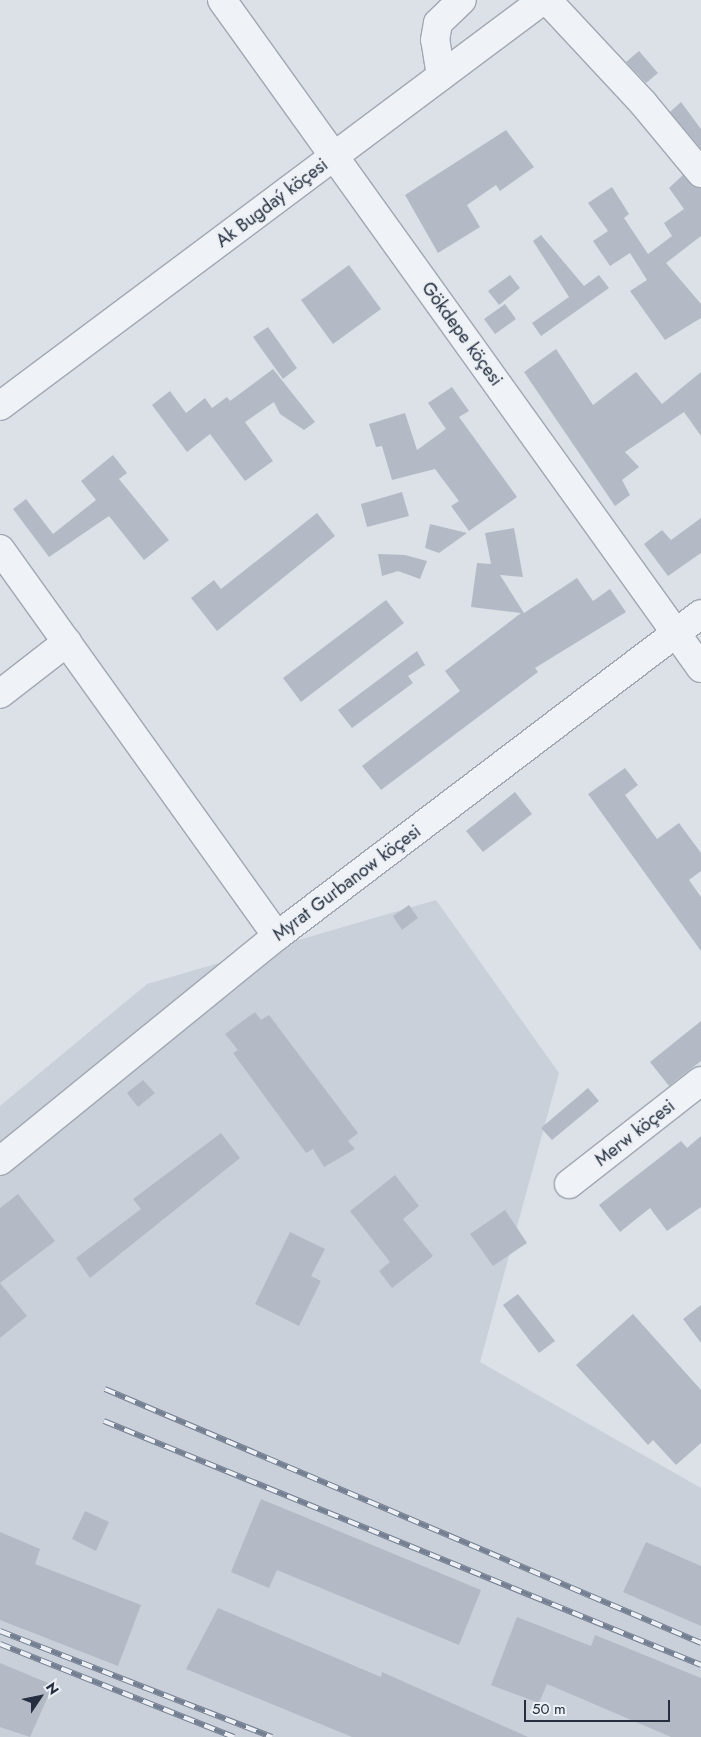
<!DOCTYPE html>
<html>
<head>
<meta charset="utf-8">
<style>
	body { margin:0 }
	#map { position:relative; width:701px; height:1737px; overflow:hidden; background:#dce1e8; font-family:Jost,sans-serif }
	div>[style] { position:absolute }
	.built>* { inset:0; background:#cad0da }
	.building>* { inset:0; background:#b3bac5 }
	.roads { filter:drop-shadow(1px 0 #a1a8b2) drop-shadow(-1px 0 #a1a8b2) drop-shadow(0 1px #a1a8b2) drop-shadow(0 -1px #a1a8b2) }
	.minor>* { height:28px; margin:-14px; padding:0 14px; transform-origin:14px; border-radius:14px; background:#eff2f6 }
	.rail>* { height:5.5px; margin-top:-2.75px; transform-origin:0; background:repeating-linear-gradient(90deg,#ecf0f5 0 11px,#748092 0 22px); box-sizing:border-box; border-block:1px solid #748092 }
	span { translate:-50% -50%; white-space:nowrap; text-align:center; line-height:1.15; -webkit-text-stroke:4px #ecf0f5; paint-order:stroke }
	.street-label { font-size:18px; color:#252f3f }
	.north { position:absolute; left:15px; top:1672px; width:50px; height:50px; -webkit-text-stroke:4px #ecf0f5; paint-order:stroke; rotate:56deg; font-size:14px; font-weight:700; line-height:20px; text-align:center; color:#252f3f }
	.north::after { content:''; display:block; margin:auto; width:18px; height:22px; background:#252f3f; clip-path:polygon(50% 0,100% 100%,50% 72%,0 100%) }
	.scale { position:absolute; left:524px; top:1700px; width:146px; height:22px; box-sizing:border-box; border:2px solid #252f3f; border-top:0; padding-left:6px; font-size:15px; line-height:18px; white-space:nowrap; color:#252f3f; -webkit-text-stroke:4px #ecf0f5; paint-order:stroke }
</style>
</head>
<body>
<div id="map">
	<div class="built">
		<i style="clip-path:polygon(436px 900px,559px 1073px,480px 1362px,701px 1488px,701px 1737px,0 1737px,0 1106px,147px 984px)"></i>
	</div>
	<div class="building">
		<i style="clip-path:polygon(639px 51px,658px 73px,646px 83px,626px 62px)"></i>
		<i style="clip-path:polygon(681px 102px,701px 129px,701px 149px,670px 112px)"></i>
		<i style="clip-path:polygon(506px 130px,534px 167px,500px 191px,496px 185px,467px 205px,480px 227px,438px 253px,405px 195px)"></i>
		<i style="clip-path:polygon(683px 175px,701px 188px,701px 236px,666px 263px,701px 304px,701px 318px,665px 340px,630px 291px,647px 280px,630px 253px,610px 266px,593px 241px,608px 231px,588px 203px,612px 187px,629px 214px,624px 218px,648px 254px,672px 236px,664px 223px,684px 209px,669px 188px)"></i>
		<i style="clip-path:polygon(541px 235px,584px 286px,599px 275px,609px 288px,541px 336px,532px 323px,569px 297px,533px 241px)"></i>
		<i style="clip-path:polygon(349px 265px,381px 309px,333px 344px,301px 300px)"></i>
		<i style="clip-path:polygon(510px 275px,520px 288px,499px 305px,488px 291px)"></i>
		<i style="clip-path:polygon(505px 304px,516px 319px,495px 334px,484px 319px)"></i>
		<i style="clip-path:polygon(268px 327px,297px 368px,283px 379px,253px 337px)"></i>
		<i style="clip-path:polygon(556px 349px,593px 405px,636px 372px,662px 404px,701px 372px,701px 436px,684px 412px,625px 452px,639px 467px,622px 480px,630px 495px,615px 506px,524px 372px)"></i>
		<i style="clip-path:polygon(273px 369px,315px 422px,304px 430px,280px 414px,274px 402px,245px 422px,273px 461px,245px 481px,210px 434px,187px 452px,152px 405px,170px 391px,186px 413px,205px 398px,212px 408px,227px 397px,230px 401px)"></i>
		<i style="clip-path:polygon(452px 387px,469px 411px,459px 417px,517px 497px,469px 531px,451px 506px,459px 501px,435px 469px,392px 480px,382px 446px,376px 447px,369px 424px,405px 413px,417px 450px,446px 429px,428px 403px)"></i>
		<i style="clip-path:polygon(113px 455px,127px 473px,119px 479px,169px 540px,144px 560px,109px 516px,49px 557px,13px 509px,26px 499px,53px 534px,96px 500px,81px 481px)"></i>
		<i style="clip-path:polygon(402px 492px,409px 516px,367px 527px,361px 504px)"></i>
		<i style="clip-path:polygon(317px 513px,335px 536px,217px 631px,191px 598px,214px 580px,221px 589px)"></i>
		<i style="clip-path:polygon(701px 518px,701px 553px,668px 576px,644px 544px,662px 530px,671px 540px)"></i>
		<i style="clip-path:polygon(430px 524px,467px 533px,439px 553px,425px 548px)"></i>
		<i style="clip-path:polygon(514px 528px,523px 577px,500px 575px,524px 613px,577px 578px,593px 601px,610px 589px,626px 612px,535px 668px,538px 672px,381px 790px,362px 766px,460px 691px,445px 671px,521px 613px,471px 607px,477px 563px,491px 564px,485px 533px)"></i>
		<i style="clip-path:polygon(378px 554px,405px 555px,427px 561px,420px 579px,398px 571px,382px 576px)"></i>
		<i style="clip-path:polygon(386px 600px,404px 623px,301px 702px,283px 678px)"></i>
		<i style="clip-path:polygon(417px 651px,425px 665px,408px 676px,413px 683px,352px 728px,338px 710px)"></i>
		<i style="clip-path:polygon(625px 768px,638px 785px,625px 795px,657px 839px,679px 823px,701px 853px,701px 871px,689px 880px,701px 897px,701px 951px,588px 794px)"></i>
		<i style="clip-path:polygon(515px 792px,532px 814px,483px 852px,466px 831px)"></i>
		<i style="clip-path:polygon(409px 905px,418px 918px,402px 930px,393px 916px)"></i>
		<i style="clip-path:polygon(255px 1012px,261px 1020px,269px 1015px,358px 1133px,348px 1141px,355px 1149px,324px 1167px,313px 1149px,306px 1153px,233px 1053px,238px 1050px,225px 1034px)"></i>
		<i style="clip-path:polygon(701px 1021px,701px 1061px,669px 1086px,650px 1062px)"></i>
		<i style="clip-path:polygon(143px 1080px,155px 1093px,138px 1107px,127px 1093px)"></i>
		<i style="clip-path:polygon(588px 1088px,599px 1101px,552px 1140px,541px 1128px)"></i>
		<i style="clip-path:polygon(221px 1133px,240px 1158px,90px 1278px,76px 1258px,141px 1209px,133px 1199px)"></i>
		<i style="clip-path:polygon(701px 1136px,701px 1207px,667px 1231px,650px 1208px,620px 1232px,599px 1205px,681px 1141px,687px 1148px)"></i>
		<i style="clip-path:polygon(395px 1175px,419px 1206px,403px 1219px,433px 1256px,392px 1288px,379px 1271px,390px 1262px,350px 1211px)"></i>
		<i style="clip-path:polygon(18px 1194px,55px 1241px,0 1283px,27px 1316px,0 1338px,0 1208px)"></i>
		<i style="clip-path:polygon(505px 1210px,527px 1243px,493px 1266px,470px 1234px)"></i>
		<i style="clip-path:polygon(290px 1232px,325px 1249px,311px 1276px,321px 1281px,299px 1326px,255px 1304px)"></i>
		<i style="clip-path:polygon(518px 1294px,555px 1341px,539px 1353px,503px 1305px)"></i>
		<i style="clip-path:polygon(701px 1305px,701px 1343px,683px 1319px)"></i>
		<i style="clip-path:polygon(633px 1314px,701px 1390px,701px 1443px,676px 1465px,653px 1440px,648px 1445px,576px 1365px)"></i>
		<i style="clip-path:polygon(261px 1499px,481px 1590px,459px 1645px,277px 1570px,269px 1588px,231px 1572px)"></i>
		<i style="clip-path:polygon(85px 1511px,109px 1522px,96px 1551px,72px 1539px)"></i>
		<i style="clip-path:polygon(0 1532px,40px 1549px,35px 1564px,141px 1605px,118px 1666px,0 1620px)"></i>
		<i style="clip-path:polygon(646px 1542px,701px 1566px,701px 1626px,623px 1592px)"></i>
		<i style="clip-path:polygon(218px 1608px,381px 1677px,382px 1672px,528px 1737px,352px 1737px,186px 1669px)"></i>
		<i style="clip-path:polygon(517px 1617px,591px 1646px,595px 1635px,701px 1678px,701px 1737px,671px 1737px,547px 1684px,539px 1703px,491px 1685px)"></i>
		<i style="clip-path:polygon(0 1663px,53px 1685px,30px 1737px,0 1727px)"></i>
	</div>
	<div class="roads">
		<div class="minor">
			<i style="left:222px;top:0;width:822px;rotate:54.36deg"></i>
			<i style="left:547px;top:0;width:141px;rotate:47deg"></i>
			<i style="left:643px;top:103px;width:91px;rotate:50.4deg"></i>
			<i style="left:441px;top:76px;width:36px;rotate:-99deg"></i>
			<i style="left:435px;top:40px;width:17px;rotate:-80deg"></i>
			<i style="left:438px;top:23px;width:33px;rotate:-44deg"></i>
			<i style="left:0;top:406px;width:678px;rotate:-36.79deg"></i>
			<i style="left:0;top:549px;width:476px;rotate:54.4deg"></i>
			<i style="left:0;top:694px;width:85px;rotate:-37.8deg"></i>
			<i style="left:0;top:1161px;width:357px;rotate:-39.1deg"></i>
			<i style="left:277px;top:936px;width:532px;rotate:-37.21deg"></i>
			<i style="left:569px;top:1184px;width:167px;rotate:-38deg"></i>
		</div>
	</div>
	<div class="rail">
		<i style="left:105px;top:1389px;width:648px;rotate:23.08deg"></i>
		<i style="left:104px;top:1421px;width:645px;rotate:22.23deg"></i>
		<i style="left:0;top:1631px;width:292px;rotate:21.3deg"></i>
		<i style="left:0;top:1644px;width:252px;rotate:21.7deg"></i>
	</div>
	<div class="street-label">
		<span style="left:272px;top:203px;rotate:-37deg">Ak Bugdaý köçesi</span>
		<span style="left:462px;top:334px;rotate:54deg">Gökdepe köçesi</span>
		<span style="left:347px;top:883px;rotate:-37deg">Myrat Gurbanow köçesi</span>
		<span style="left:635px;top:1133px;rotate:-38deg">Merw köçesi</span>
	</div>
	<div class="north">N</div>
	<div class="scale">50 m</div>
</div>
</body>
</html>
